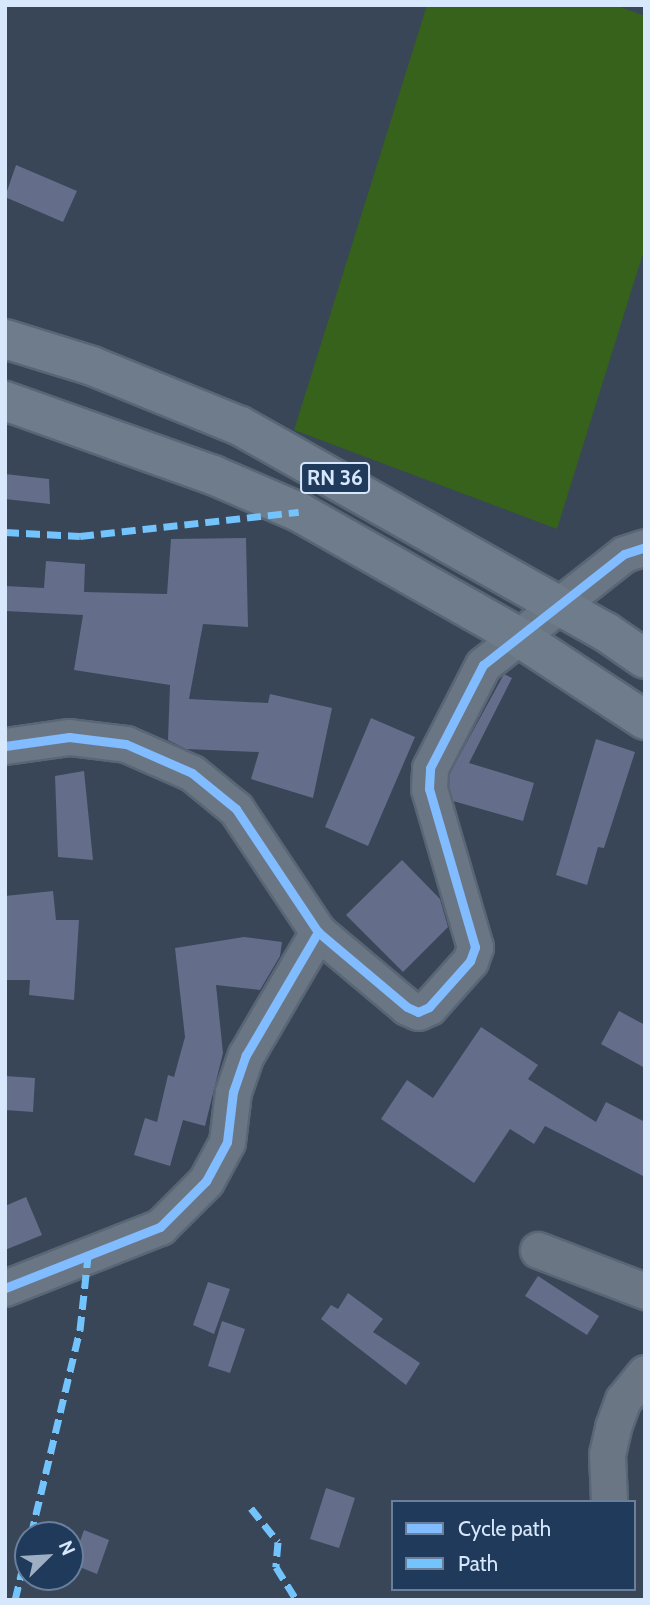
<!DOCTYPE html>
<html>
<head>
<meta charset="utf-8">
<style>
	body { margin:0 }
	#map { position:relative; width:650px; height:1605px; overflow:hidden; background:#384658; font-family:Cabin,sans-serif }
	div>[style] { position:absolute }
	.green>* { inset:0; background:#36621b }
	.building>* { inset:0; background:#646d8a }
	.roads { filter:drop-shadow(2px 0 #586675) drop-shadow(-2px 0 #586675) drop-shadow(0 2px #586675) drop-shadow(0 -2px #586675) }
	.minor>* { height:35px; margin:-17.5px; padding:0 17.5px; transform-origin:17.5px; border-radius:17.5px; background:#6b7684 }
	.primary>* { height:38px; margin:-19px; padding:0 19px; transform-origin:19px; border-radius:19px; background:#6e7c8c }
	.quiet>* { height:7px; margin-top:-3.5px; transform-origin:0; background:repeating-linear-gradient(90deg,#73c3fd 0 14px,transparent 0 21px) }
	.cycleway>* { height:9px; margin:-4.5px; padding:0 4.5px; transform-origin:4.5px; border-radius:4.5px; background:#80bcff }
	span { translate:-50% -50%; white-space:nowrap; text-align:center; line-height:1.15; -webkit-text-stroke:7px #1f3a5b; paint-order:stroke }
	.shield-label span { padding:2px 5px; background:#1f3a5b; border:2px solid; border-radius:5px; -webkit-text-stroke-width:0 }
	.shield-label { font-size:21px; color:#d7e7fc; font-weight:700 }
	.frame { position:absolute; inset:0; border:7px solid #d7e7fc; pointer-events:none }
	.legend { position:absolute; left:391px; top:1500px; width:245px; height:91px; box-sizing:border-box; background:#1f3a5b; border:2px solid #697f9b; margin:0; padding:9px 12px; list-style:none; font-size:21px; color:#d7e7fc }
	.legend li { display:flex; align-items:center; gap:14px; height:35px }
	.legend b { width:35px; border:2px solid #697f9b }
	.north { position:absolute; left:14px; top:1521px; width:70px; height:70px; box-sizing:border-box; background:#1f3a5b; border:2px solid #697f9b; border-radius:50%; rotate:66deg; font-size:19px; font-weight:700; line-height:28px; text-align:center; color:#d7e7fc }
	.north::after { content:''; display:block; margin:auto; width:24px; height:32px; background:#9fafc3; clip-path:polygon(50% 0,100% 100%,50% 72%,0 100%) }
</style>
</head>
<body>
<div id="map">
	<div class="green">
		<i style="clip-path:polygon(427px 5px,615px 5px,645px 16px,645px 247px,557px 529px,294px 430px)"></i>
	</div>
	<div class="building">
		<i style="clip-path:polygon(16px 165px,77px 191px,63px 222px,5px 197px)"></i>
		<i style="clip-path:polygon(5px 474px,49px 479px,50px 504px,5px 499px)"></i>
		<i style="clip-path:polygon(246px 538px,248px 627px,203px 624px,189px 699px,268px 703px,270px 694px,332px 708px,313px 798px,251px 779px,259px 752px,186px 749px,168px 740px,170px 685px,74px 670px,83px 615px,5px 611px,5px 586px,44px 588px,46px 561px,85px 564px,84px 592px,167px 594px,171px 539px)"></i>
		<i style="clip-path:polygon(504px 674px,512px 678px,469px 763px,534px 783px,523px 821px,453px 801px,449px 787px,450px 773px)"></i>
		<i style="clip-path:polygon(371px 718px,415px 737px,368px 846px,325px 827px)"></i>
		<i style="clip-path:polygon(596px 739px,635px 752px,604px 848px,598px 847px,587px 885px,556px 875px)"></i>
		<i style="clip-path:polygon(84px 771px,93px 860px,58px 857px,55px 776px)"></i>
		<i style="clip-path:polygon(402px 860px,440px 899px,448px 927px,403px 972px,346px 915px)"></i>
		<i style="clip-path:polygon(53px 891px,56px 920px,79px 920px,74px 1000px,29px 995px,30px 980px,5px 980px,5px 896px)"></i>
		<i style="clip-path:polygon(244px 937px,282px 942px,280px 956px,260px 990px,216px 985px,223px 1053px,205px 1126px,183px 1120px,170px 1166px,134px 1155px,145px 1118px,157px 1122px,168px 1075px,174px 1077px,185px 1037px,175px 948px)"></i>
		<i style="clip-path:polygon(619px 1011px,645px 1025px,645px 1068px,601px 1044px)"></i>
		<i style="clip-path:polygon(481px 1027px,538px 1065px,528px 1079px,596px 1122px,606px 1102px,645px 1122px,645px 1177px,545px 1126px,534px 1144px,510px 1129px,474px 1183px,381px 1119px,407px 1080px,433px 1098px)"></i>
		<i style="clip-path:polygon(5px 1076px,35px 1078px,33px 1112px,5px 1110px)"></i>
		<i style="clip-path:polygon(26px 1197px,42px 1235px,5px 1250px,5px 1206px)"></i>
		<i style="clip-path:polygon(538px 1276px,599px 1316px,587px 1335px,525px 1296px)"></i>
		<i style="clip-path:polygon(208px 1282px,230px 1289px,214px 1334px,193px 1325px)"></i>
		<i style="clip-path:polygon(348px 1293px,383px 1319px,373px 1332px,420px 1363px,406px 1385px,321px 1319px,331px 1305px,338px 1309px)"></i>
		<i style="clip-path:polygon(222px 1321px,245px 1329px,230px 1373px,208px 1366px)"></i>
		<i style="clip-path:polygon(326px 1488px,355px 1498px,339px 1548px,310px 1539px)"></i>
		<i style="clip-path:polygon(84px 1530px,109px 1540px,97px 1574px,72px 1564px)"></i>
	</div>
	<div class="roads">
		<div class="minor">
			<i style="left:5px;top:746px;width:65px;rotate:-8deg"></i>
			<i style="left:69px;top:737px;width:57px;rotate:7deg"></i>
			<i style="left:126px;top:744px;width:72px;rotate:23.7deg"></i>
			<i style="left:192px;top:773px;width:57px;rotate:39.3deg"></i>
			<i style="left:236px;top:809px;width:148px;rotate:56.3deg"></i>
			<i style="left:318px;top:932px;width:116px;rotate:40.1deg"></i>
			<i style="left:407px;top:1007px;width:12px;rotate:24deg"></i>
			<i style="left:418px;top:1012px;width:12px;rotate:-24deg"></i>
			<i style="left:429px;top:1007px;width:62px;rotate:-48.3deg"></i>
			<i style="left:470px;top:961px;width:15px;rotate:-70deg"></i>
			<i style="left:475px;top:947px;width:165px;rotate:-106.2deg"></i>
			<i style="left:429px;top:789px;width:21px;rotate:-87deg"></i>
			<i style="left:430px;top:768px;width:116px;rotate:-62.8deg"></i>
			<i style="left:483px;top:665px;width:179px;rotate:-38.2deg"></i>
			<i style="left:624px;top:554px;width:22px;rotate:-18deg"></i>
			<i style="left:538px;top:1250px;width:115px;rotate:21deg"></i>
			<i style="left:5px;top:1288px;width:167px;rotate:-21.5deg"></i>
			<i style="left:160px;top:1227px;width:65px;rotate:-45deg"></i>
			<i style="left:206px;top:1181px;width:44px;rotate:-61.7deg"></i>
			<i style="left:227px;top:1142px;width:50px;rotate:-83.2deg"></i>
			<i style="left:233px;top:1092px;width:39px;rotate:-71deg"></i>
			<i style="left:246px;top:1055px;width:143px;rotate:-59.7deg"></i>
			<i style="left:609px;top:1500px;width:46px;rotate:-92.5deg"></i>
			<i style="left:607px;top:1454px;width:28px;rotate:-77deg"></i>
			<i style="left:613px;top:1427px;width:29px;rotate:-70deg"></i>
			<i style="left:623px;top:1400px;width:35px;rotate:-51deg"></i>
		</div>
		<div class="primary">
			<i style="left:5px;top:339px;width:91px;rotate:17.2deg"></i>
			<i style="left:92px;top:366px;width:160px;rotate:22.1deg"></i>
			<i style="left:240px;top:426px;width:420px;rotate:29.4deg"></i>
			<i style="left:606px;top:632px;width:47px;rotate:34.7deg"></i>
			<i style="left:5px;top:401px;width:221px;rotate:19.6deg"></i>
			<i style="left:213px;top:475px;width:94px;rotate:23.3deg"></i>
			<i style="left:299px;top:512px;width:251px;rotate:29.6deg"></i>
			<i style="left:517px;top:636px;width:153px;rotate:33.3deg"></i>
		</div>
	</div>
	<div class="quiet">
		<i style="left:5px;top:532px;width:75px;rotate:3.1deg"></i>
		<i style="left:80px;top:536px;width:220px;rotate:-6.3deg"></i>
		<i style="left:251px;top:1508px;width:43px;rotate:51.5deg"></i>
		<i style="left:278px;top:1542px;width:25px;rotate:95deg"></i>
		<i style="left:276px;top:1567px;width:39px;rotate:58deg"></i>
		<i style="left:31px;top:1535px;width:211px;rotate:-76.6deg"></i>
		<i style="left:80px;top:1330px;width:74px;rotate:-83.8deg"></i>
		<i style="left:15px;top:1600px;width:56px;rotate:-76.5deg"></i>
	</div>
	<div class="cycleway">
		<i style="left:5px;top:746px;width:65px;rotate:-8deg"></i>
		<i style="left:69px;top:737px;width:57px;rotate:7deg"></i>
		<i style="left:126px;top:744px;width:72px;rotate:23.7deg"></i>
		<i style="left:192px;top:773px;width:57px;rotate:39.3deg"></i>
		<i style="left:236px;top:809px;width:148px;rotate:56.3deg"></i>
		<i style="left:318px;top:932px;width:116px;rotate:40.1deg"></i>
		<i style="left:407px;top:1007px;width:12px;rotate:24deg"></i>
		<i style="left:418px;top:1012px;width:12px;rotate:-24deg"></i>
		<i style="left:429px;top:1007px;width:62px;rotate:-48.3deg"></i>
		<i style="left:470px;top:961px;width:15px;rotate:-70deg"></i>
		<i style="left:475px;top:947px;width:165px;rotate:-106.2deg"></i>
		<i style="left:429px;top:789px;width:21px;rotate:-87deg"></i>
		<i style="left:430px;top:768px;width:116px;rotate:-62.8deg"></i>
		<i style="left:483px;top:665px;width:179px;rotate:-38.2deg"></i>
		<i style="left:624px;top:554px;width:22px;rotate:-18deg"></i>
		<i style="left:5px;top:1288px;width:167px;rotate:-21.5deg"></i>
		<i style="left:160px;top:1227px;width:65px;rotate:-45deg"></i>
		<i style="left:206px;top:1181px;width:44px;rotate:-61.7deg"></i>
		<i style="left:227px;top:1142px;width:50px;rotate:-83.2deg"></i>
		<i style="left:233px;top:1092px;width:39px;rotate:-71deg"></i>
		<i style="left:246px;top:1055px;width:143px;rotate:-59.7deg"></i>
	</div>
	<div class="shield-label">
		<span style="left:335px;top:478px">RN 36</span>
	</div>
	<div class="frame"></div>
	<ul class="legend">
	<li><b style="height:9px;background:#80bcff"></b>Cycle path</li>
	<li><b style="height:9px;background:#73c3fd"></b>Path</li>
	</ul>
	<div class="north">N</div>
</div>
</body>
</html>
